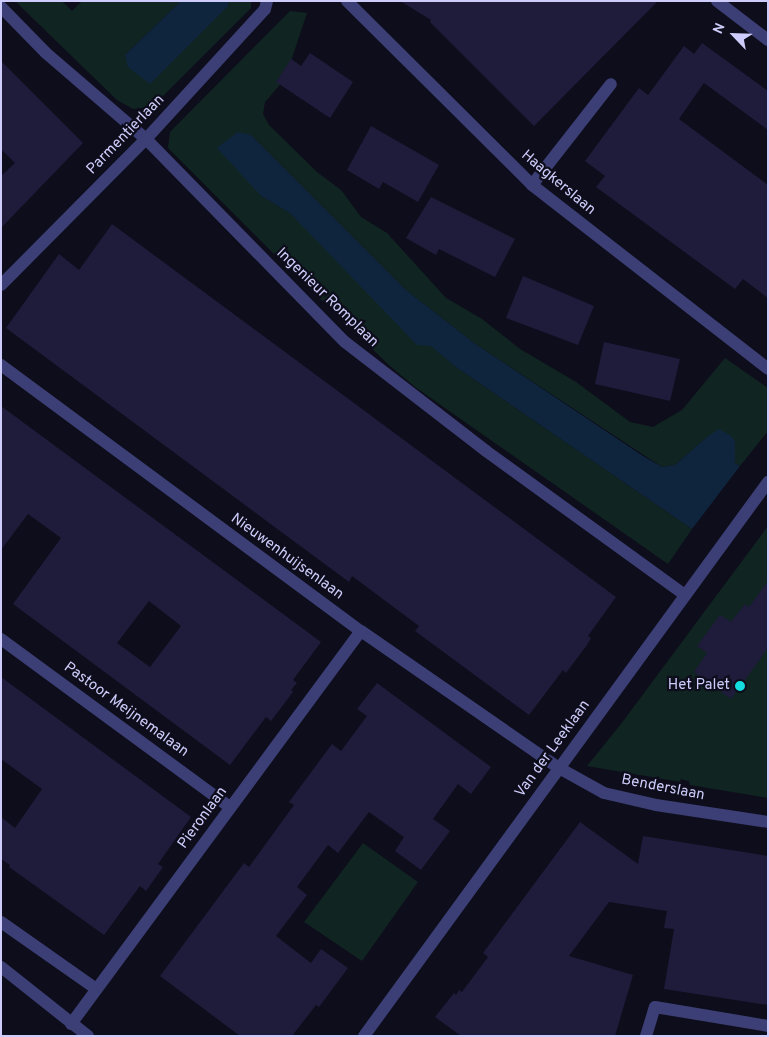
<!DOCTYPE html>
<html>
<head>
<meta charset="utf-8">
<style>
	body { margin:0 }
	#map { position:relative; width:769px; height:1037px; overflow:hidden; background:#0e0d1b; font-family:Overpass,sans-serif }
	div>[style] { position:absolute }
	.green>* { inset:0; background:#102522 }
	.water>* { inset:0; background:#0f253d }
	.building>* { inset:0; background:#1e1b3b }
	.minor>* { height:12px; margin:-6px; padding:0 6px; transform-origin:6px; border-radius:6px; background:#3c3f76 }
	.dots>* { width:14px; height:14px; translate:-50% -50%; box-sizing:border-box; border:2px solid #0e0d1b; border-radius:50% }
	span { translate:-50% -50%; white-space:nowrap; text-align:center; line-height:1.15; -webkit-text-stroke:4.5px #0e0d1b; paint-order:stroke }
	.street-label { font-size:15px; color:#cdccfa }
	.poi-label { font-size:15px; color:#cdccfa }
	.right { translate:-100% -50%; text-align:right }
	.frame { position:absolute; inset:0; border:2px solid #cdccfa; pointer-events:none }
	.north { position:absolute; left:709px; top:10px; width:50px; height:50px; -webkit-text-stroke:4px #0e0d1b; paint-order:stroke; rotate:294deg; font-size:14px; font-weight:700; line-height:20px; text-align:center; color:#cdccfa }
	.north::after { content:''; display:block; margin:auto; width:18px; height:22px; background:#cdccfa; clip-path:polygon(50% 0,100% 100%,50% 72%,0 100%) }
</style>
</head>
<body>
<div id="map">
	<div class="green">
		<i style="clip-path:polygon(15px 1px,62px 1px,72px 11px,82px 1px,181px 1px,125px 55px,228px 6px,229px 1px,251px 1px,251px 8px,152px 107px,133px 109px,117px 100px)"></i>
		<i style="clip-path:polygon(290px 11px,307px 13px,285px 79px,265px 102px,263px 114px,269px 125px,317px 172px,341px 190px,361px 217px,387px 233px,446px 298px,482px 319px,520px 349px,576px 382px,630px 422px,653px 427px,682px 410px,725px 358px,768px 388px,768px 431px,740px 466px,735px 463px,735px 441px,707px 437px,675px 465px,662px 467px,474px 343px,406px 290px,251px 135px,261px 196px,290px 213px,456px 367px,692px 529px,668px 564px,415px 387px,390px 366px,286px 266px,168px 148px,170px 132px)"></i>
		<i style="clip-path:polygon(768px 526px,768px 798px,690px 785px,689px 781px,680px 779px,681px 782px,587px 766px,621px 724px)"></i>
		<i style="clip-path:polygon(363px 843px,418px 882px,362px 961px,304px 922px)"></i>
	</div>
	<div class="water">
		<i style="clip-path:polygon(181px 1px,229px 1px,228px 6px,150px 84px,128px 67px,125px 55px)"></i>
		<i style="clip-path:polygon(238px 132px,251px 135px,406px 290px,474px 343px,643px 456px,662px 467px,675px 465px,707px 437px,719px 429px,730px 435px,735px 441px,735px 463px,740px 466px,692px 529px,456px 367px,431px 346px,417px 345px,290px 213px,261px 196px,217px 148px)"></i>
	</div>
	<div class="building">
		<i style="clip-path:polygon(400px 1px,658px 1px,534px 126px,430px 22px,431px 20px)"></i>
		<i style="clip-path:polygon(702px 43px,768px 91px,768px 130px,704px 83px,679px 119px,768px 185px,768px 298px,743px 279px,735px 289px,596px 187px,605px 176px,585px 161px,639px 88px,648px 95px,684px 46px,694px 54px)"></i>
		<i style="clip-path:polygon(310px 53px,353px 82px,330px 118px,276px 82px,291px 59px,301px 66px)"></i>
		<i style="clip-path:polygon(1px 61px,83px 143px,1px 228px,1px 176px,15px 163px,1px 149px)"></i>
		<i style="clip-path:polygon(371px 126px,439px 165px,418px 202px,383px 182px,379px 189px,347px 170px)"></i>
		<i style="clip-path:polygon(431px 197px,515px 239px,495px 277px,439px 249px,436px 255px,406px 238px)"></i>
		<i style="clip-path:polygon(112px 224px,616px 597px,588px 636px,591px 638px,587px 645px,566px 673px,563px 670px,529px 715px,415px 631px,419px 626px,352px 576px,349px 582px,6px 328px,59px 254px,79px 270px)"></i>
		<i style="clip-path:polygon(523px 276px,594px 306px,578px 345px,506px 318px)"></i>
		<i style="clip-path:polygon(604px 342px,680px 359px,670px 401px,595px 384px)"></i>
		<i style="clip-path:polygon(evenodd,1px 406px,321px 642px,293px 680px,297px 683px,291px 690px,293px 692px,271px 721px,266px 717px,230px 765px,13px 604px,61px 538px,28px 514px,1px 550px,1px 406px,149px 601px,181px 626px,150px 667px,117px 643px,149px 601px)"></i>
		<i style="clip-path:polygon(768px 581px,768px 648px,731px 699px,694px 672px,707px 653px,697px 646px,720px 615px,731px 622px,745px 604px,749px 607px)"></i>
		<i style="clip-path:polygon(1px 677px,191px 817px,158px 864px,163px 867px,146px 891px,140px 886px,104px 935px,9px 867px,10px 865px,1px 859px,1px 817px,15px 828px,42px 789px,1px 759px)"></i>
		<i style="clip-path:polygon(377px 683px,491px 767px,471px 794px,458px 784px,433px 819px,450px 831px,421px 870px,395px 851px,404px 837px,369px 812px,338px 853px,328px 845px,297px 887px,307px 895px,276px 936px,311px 963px,321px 949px,348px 968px,319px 1007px,316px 1005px,292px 1036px,240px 1036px,160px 976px,244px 863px,249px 867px,294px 805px,289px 802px,332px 744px,341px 751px,367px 716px,357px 709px)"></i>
		<i style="clip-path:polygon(580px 822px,638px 864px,643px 836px,768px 856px,768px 1005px,664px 989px,674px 929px,664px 928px,667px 911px,609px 902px,569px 956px,633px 975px,615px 1036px,461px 1036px,435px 1017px,454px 993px,456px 995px,459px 990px,462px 992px,488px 957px,483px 953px)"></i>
	</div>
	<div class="minor">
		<i style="left:347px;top:1px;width:261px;rotate:44.8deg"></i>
		<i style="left:532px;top:185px;width:299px;rotate:37.9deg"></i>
		<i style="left:717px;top:1px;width:64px;rotate:37.4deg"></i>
		<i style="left:1px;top:7px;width:64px;rotate:45.6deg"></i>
		<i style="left:46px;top:53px;width:132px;rotate:40.7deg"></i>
		<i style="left:146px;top:139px;width:284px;rotate:45.6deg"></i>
		<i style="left:345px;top:342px;width:178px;rotate:37.7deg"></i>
		<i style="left:486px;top:451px;width:246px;rotate:35.9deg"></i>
		<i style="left:532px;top:185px;width:128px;rotate:-52deg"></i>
		<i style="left:1px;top:285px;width:206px;rotate:-45.2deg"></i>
		<i style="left:146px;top:139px;width:176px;rotate:-47.5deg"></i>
		<i style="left:265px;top:9px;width:8px;rotate:-76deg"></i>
		<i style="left:1px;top:365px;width:448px;rotate:36.5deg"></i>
		<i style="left:361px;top:631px;width:241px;rotate:34.7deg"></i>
		<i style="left:559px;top:768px;width:51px;rotate:29.1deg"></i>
		<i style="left:604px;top:793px;width:53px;rotate:13deg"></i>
		<i style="left:656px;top:805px;width:113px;rotate:8.6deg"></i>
		<i style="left:1px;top:639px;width:284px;rotate:36.3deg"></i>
		<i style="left:1px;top:922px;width:115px;rotate:35.1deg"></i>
		<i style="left:1px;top:967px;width:111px;rotate:38.4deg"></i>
		<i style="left:71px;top:1024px;width:488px;rotate:-53.6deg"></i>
		<i style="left:364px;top:1036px;width:686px;rotate:-53.9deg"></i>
		<i style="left:646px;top:1036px;width:30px;rotate:-73deg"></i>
		<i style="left:655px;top:1007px;width:115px;rotate:9.5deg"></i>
	</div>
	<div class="dots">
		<i style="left:740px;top:686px;background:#14dddf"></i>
	</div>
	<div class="street-label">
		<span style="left:126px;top:135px;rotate:-46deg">Parmentierlaan</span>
		<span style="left:558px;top:183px;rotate:40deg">Haagkerslaan</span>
		<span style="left:327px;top:298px;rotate:44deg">Ingenieur Romplaan</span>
		<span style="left:287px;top:557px;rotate:36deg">Nieuwenhuijsenlaan</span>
		<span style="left:126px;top:710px;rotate:36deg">Pastoor Meijnemalaan</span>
		<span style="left:553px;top:749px;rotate:-54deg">Van der Leeklaan</span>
		<span style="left:663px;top:788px;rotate:11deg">Benderslaan</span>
		<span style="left:203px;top:818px;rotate:-54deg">Pieronlaan</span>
	</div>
	<div class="poi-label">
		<span class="right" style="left:730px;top:686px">Het Palet</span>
	</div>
	<div class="frame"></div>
	<div class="north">N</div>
</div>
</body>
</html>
